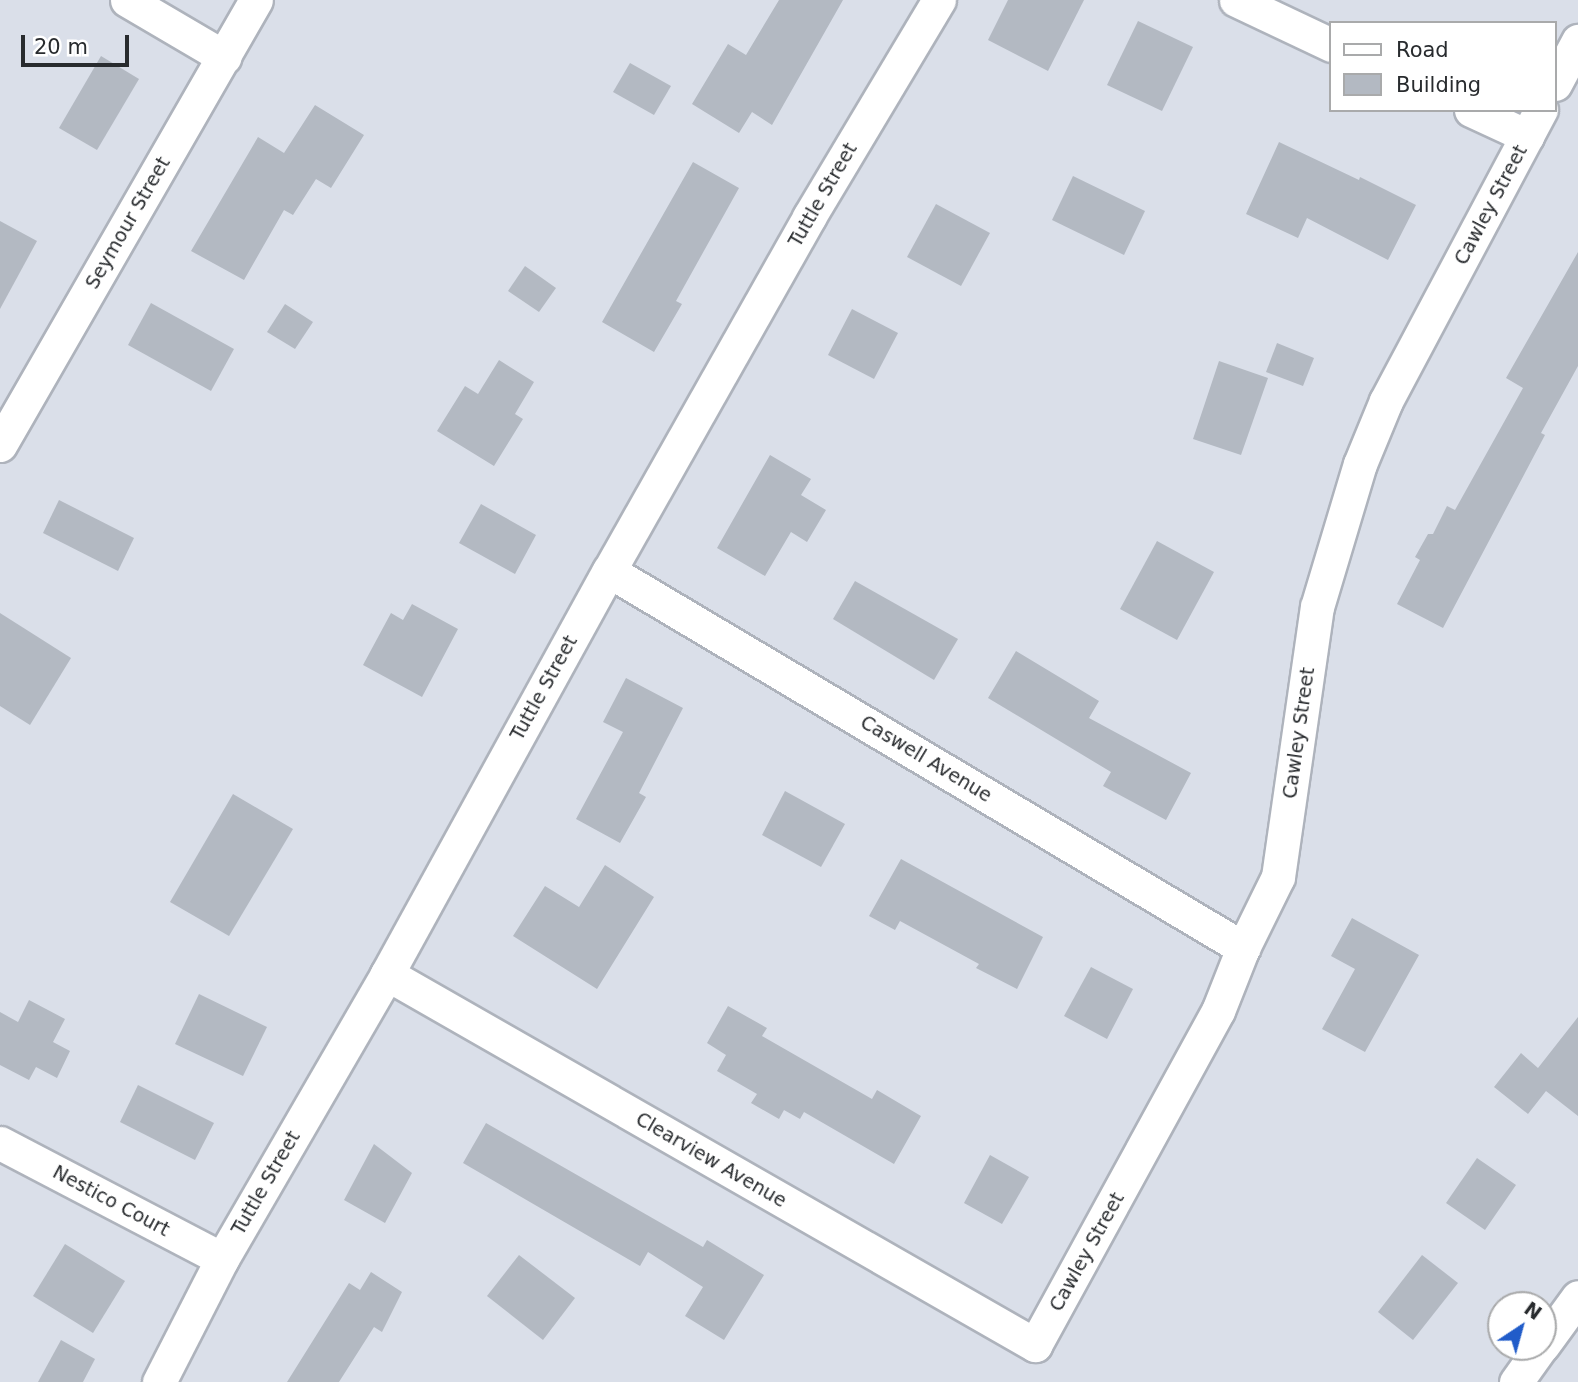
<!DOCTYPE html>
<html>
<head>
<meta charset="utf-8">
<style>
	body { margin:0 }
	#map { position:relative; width:1578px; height:1382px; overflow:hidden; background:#dadfe9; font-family:"DejaVu Sans",sans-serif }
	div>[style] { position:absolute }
	.building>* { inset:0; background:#b3b9c2 }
	.roads { filter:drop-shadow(2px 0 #aeb3bc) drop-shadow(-2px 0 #aeb3bc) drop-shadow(0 2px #aeb3bc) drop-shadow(0 -2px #aeb3bc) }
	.street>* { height:33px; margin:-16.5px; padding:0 16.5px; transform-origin:16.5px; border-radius:16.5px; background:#fff }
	span { translate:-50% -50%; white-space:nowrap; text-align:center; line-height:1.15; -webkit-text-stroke:6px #fff; paint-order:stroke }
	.street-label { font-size:19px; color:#282b2e }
	.legend { position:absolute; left:1329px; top:21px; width:228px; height:91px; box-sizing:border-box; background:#fff; border:2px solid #a9aaab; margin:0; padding:9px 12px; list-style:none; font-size:21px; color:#282b2e }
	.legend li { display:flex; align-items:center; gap:14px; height:35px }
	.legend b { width:35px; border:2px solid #a9aaab }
	.north { position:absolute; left:1487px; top:1291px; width:70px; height:70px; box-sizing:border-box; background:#fff; border:2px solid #a9aaab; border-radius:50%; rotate:36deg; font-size:19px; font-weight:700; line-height:28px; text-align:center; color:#282b2e }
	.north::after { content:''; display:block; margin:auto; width:24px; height:32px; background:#215cc9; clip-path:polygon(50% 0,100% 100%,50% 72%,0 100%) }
	.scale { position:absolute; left:21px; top:35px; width:108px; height:32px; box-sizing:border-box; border:4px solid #282b2e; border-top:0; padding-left:9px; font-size:21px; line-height:24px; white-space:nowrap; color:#282b2e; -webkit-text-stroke:5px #fff; paint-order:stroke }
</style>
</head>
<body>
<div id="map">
	<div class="building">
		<i style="clip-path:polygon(779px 0,843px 0,772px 125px,752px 112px,739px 133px,692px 104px,728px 44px,746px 55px)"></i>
		<i style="clip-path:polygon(1008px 0,1084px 0,1048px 71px,988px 40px)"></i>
		<i style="clip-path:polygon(1138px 21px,1193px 47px,1162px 111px,1107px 85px)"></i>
		<i style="clip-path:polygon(101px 56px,139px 79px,97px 150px,59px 128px)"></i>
		<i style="clip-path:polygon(630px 63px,671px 86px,654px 115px,613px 92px)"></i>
		<i style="clip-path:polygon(315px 105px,364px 135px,331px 188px,316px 179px,293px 215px,284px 210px,244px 280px,191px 251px,258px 137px,284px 153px)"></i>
		<i style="clip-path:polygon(1279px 142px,1359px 180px,1360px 177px,1416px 205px,1388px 260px,1307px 218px,1298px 238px,1246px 214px)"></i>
		<i style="clip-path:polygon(693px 162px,739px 188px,676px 301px,682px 304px,654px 352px,602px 322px)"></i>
		<i style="clip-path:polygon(1073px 176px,1145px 211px,1124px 255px,1052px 220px)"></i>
		<i style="clip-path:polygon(936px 204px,990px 233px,961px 286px,907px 257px)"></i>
		<i style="clip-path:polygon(0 221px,37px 241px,0 309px)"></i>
		<i style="clip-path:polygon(1578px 252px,1578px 366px,1541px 433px,1545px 435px,1443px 628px,1397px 604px,1420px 560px,1415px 557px,1428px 534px,1433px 534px,1447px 506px,1455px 510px,1523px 388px,1506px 378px)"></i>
		<i style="clip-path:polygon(525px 266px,556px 288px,539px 312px,508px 291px)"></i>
		<i style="clip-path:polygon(151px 303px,234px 349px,211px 391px,128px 345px)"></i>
		<i style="clip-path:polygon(285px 304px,313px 322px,295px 349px,267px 332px)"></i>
		<i style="clip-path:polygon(852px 309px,898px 333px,874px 379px,828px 355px)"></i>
		<i style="clip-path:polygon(1277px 343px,1314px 358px,1303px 386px,1266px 372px)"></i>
		<i style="clip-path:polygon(499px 360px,534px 382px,515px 414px,523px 419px,494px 466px,437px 431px,465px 386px,478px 394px)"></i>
		<i style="clip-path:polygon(1219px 361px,1268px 378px,1241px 455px,1193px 439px)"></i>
		<i style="clip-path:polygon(770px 455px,811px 479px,801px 495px,826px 510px,807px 542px,791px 532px,765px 576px,717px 548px)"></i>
		<i style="clip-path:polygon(59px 500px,134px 538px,118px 571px,43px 533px)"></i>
		<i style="clip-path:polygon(481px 504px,536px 535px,515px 574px,459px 543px)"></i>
		<i style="clip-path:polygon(1157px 541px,1214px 572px,1177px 640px,1120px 609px)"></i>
		<i style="clip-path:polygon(855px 581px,958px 639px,934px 680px,833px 619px)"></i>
		<i style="clip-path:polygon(412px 604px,458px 629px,422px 697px,363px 665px,391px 613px,403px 620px)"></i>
		<i style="clip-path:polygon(0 613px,71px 658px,30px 725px,0 706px)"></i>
		<i style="clip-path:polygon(1016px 651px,1099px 701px,1089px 718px,1191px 773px,1166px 820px,1103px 786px,1111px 772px,988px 698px)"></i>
		<i style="clip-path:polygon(626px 678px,683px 708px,639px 793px,646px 797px,620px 843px,576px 819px,623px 732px,603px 722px)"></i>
		<i style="clip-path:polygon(785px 791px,845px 824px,821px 867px,762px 835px)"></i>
		<i style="clip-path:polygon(233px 794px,293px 829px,229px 936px,170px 902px)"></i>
		<i style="clip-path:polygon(901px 859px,1043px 937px,1017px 989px,976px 968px,979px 964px,900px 921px,895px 930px,869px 916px)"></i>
		<i style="clip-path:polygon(605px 865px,654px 897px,597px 989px,513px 936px,545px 886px,579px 907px)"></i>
		<i style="clip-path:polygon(1352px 918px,1419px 955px,1365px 1052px,1322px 1029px,1355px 969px,1331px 956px)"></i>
		<i style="clip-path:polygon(1091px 967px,1133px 989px,1107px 1039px,1064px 1016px)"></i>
		<i style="clip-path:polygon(199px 994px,267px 1027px,243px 1076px,175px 1044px)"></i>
		<i style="clip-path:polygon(29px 1000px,65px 1019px,53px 1042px,70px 1051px,57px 1078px,36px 1067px,29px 1080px,0 1065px,0 1012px,18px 1022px)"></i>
		<i style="clip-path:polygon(728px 1006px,767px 1028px,762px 1036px,872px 1099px,877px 1090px,921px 1116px,894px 1164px,804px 1112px,800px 1119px,784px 1110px,779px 1119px,751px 1103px,757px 1094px,717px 1071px,726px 1055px,707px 1043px)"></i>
		<i style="clip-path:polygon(1578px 1017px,1578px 1116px,1546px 1091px,1528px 1114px,1494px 1087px,1521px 1053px,1538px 1068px)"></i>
		<i style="clip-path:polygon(138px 1085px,214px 1123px,195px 1160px,120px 1122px)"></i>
		<i style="clip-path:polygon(486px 1123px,703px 1247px,707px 1240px,764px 1275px,724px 1340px,685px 1316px,703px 1287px,648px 1252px,640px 1266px,463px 1163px)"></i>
		<i style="clip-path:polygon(374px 1144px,412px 1173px,385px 1223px,344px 1200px)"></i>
		<i style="clip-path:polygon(990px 1155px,1029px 1177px,1002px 1224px,964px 1203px)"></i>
		<i style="clip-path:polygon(1477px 1158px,1516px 1185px,1485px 1230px,1446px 1203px)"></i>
		<i style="clip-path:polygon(65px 1244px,125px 1281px,93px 1333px,33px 1296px)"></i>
		<i style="clip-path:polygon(519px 1255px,575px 1298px,543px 1340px,487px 1296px)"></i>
		<i style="clip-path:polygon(1422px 1255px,1458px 1283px,1413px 1340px,1378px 1312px)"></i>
		<i style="clip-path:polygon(371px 1272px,402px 1292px,382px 1332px,374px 1327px,339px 1382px,287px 1382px,349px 1283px,360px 1290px)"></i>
		<i style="clip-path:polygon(61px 1340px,95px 1359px,83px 1382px,38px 1382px)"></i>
	</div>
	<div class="roads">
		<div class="street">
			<i style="left:127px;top:0;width:113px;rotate:30.4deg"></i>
			<i style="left:1236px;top:0;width:105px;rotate:25.3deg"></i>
			<i style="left:1555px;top:84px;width:49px;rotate:-61.9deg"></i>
			<i style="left:1471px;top:110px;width:62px;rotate:24.9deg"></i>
			<i style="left:0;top:445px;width:513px;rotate:-60.09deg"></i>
			<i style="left:609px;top:571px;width:738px;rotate:30.74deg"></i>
			<i style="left:387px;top:974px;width:747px;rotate:29.79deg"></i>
			<i style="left:1035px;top:1345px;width:381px;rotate:-61.3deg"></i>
			<i style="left:1218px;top:1011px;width:68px;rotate:-68.4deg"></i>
			<i style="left:1243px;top:948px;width:79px;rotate:-63.8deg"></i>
			<i style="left:1278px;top:877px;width:273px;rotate:-81.8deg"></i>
			<i style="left:1317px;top:607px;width:149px;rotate:-73.3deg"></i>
			<i style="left:1360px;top:464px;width:68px;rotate:-67.6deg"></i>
			<i style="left:1386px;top:401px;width:330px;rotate:-62deg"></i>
			<i style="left:0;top:1143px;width:250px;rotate:27.6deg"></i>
			<i style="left:1543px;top:1345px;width:59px;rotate:-53.9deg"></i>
			<i style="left:159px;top:1382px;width:138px;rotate:-62.9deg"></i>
			<i style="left:222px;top:1259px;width:329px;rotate:-59.9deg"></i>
			<i style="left:387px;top:974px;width:460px;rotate:-61.2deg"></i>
			<i style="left:609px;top:571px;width:407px;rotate:-60.5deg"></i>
			<i style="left:809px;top:217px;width:253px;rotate:-59.1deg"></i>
			<i style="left:1516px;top:1382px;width:43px;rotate:-54.5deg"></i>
		</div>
	</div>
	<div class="street-label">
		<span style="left:823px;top:195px;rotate:-60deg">Tuttle Street</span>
		<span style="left:1491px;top:205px;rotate:-62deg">Cawley Street</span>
		<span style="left:128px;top:223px;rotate:-60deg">Seymour Street</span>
		<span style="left:544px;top:688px;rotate:-61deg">Tuttle Street</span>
		<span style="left:1299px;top:733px;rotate:-82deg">Cawley Street</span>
		<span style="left:926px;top:759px;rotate:31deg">Caswell Avenue</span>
		<span style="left:711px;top:1160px;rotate:30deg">Clearview Avenue</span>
		<span style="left:266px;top:1183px;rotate:-60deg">Tuttle Street</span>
		<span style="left:111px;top:1201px;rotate:28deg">Nestico Court</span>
		<span style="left:1087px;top:1252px;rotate:-61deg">Cawley Street</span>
	</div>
	<ul class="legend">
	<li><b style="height:9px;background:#fff"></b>Road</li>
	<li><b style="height:19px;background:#b3b9c2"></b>Building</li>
	</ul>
	<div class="north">N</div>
	<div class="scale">20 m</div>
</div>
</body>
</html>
